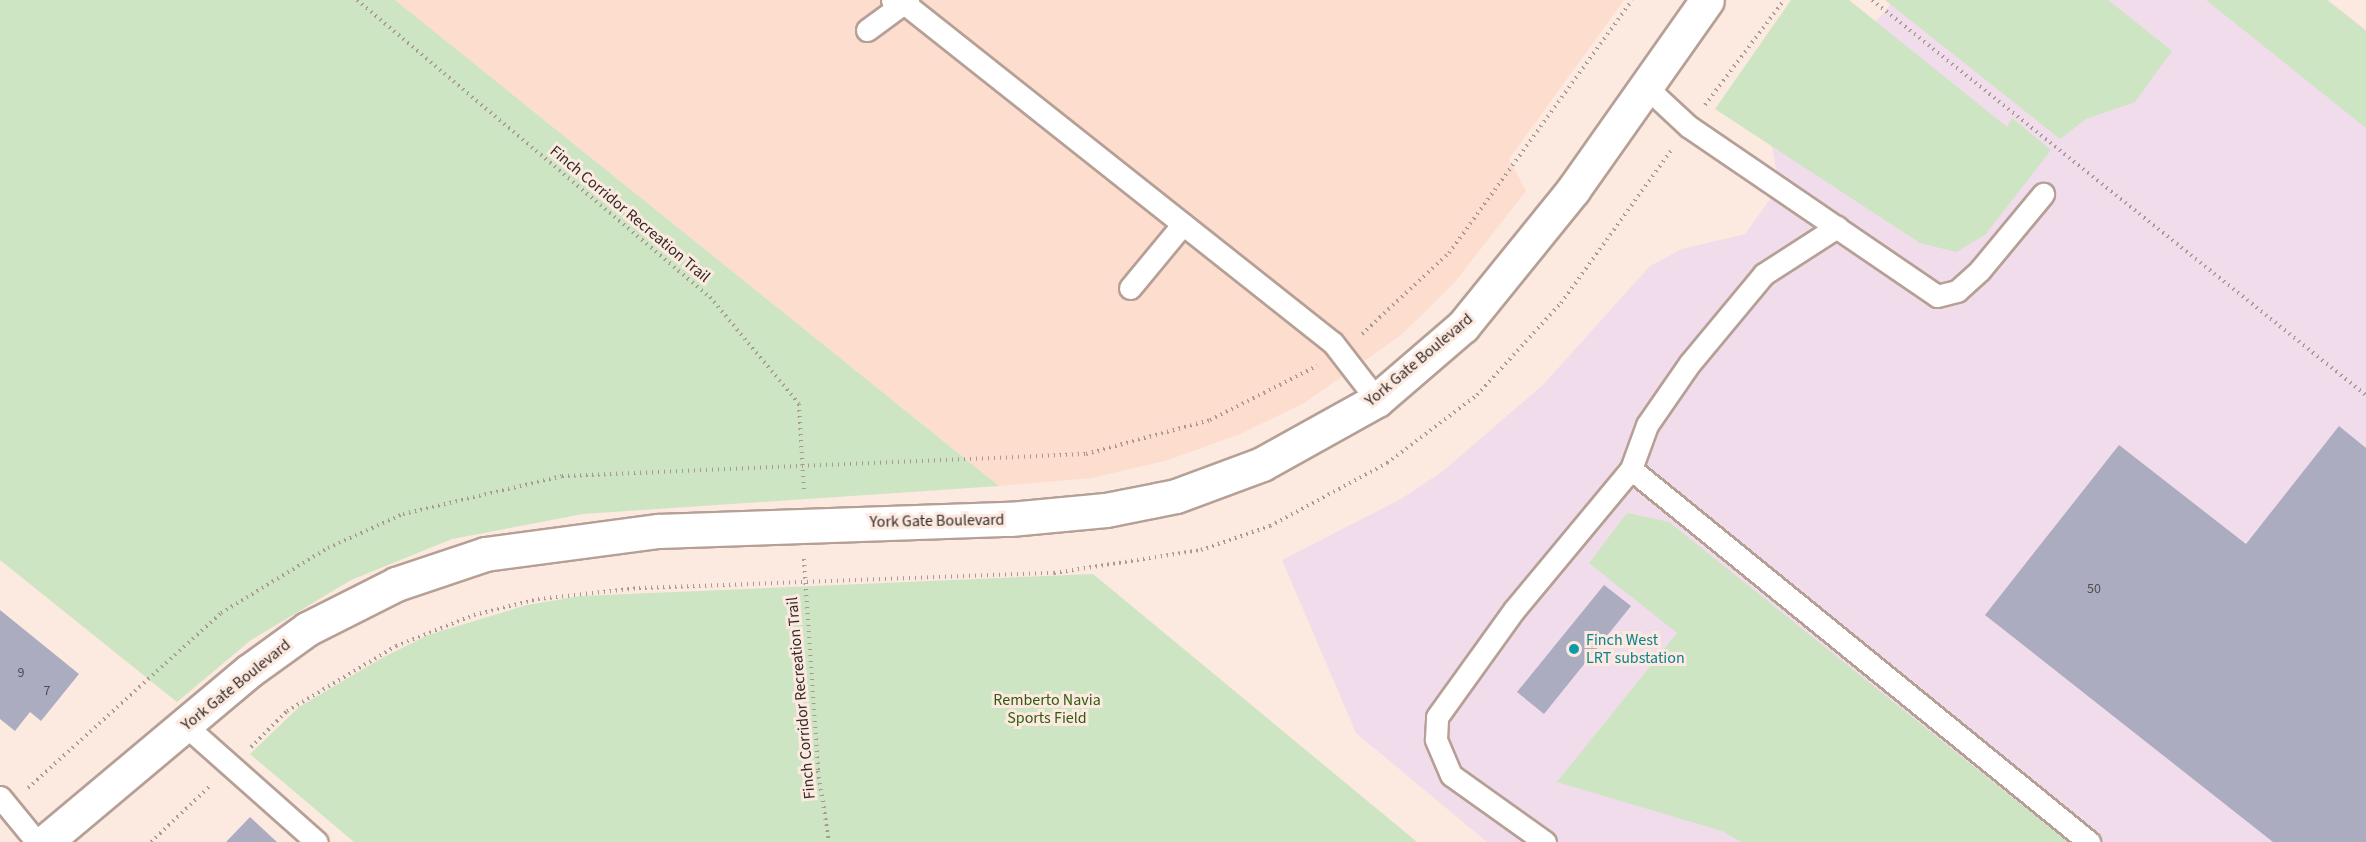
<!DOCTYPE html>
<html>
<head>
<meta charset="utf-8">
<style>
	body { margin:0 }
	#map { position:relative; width:2366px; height:842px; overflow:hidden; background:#fce9e0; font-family:"Source Sans 3",sans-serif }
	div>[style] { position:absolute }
	.built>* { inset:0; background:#fcddce }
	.industrial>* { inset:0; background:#f1dceb }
	.green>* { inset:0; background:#cde5c2 }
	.building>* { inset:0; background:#acacc1 }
	.path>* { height:4px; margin-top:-2px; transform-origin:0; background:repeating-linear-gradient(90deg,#a89992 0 1.5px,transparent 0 6px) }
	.roads { filter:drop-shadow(2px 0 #b6a096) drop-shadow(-2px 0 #b6a096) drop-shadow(0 2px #b6a096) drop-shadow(0 -2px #b6a096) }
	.service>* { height:21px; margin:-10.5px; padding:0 10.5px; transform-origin:10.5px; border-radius:10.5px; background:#fff }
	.tertiary>* { height:33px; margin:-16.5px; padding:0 16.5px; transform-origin:16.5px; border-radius:16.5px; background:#fff }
	.dots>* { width:16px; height:16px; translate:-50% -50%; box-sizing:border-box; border:3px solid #fce9e0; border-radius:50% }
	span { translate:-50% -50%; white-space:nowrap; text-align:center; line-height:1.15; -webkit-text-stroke:6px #fce9e0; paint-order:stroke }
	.number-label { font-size:14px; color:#524b4e }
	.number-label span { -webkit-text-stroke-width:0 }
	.street-label { font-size:16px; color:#342b27 }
	.culture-label { font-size:16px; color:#0d838f }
	.left { translate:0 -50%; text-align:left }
	.park-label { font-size:16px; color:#305c0e }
</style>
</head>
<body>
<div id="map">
	<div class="built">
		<i style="clip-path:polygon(395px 0,1624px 0,1509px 159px,1526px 191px,1454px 283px,1401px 335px,1304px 403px,1240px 434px,1168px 460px,1092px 478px,999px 486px)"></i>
	</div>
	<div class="industrial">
		<i style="clip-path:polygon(1894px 0,2328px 0,2366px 30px,2366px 842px,1487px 842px,1356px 733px,1282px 560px,1401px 499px,1443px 471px,1543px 385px,1650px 266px,1682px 249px,1745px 234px,1779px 187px,1772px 146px)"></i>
	</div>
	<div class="green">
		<i style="clip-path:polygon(0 0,395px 0,999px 486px,583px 514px,452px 539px,351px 580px,251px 640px,177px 702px,0 560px)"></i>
		<i style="clip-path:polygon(1791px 0,1849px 0,2007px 127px,2012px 118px,2051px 150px,1985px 235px,1956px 252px,1920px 243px,1715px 109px)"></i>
		<i style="clip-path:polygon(1885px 0,2108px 0,2172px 51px,2135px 102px,2086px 119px,2060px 139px)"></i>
		<i style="clip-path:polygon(2206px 0,2327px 0,2366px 31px,2366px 128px)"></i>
		<i style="clip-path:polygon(1627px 513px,1669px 522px,2068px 842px,1741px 842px,1722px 831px,1557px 782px,1677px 633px,1589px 563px)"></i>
		<i style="clip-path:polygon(1093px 574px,1417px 842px,354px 842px,250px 754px,299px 707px,382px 658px,428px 635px,527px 605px,581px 596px)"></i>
	</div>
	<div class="building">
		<i style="clip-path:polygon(2339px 426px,2366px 448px,2366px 842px,2273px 842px,1985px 615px,2119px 445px,2246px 544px)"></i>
		<i style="clip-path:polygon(1604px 585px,1631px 606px,1544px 714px,1517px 692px)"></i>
		<i style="clip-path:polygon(0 610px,79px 674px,41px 721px,30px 712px,15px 731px,0 719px)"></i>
		<i style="clip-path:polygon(250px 817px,277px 842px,226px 842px)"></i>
	</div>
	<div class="path">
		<i style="left:357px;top:0;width:461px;rotate:40.1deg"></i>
		<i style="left:710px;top:297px;width:139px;rotate:50.2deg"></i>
		<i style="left:799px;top:404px;width:88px;rotate:86.7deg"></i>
		<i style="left:1872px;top:0;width:633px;rotate:38.65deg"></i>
		<i style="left:1705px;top:105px;width:131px;rotate:-53deg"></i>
		<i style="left:1362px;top:334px;width:119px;rotate:-43deg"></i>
		<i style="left:1449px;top:253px;width:312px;rotate:-54.1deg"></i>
		<i style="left:804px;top:559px;width:212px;rotate:86.2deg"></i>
		<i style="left:818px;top:771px;width:72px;rotate:81.2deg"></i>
		<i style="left:251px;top:747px;width:51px;rotate:-45deg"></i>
		<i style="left:287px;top:711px;width:127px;rotate:-30.8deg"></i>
		<i style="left:396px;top:646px;width:84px;rotate:-21.7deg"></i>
		<i style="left:474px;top:615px;width:66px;rotate:-14deg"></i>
		<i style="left:538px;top:599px;width:102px;rotate:-6.2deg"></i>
		<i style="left:639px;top:588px;width:415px;rotate:-2.1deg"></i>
		<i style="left:1054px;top:573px;width:149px;rotate:-8.9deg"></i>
		<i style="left:1201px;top:550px;width:73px;rotate:-19.2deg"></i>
		<i style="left:1270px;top:526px;width:133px;rotate:-28.3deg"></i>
		<i style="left:1387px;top:463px;width:113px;rotate:-37.1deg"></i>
		<i style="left:1477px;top:395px;width:125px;rotate:-47.6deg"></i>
		<i style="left:1561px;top:303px;width:190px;rotate:-54.2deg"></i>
		<i style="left:28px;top:788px;width:261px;rotate:-42.2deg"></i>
		<i style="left:221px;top:613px;width:125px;rotate:-31.3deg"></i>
		<i style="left:328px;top:548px;width:82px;rotate:-24.4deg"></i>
		<i style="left:403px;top:514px;width:163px;rotate:-13.4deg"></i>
		<i style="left:562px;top:476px;width:524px;rotate:-2.4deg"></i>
		<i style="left:1086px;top:454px;width:129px;rotate:-15.3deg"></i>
		<i style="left:1210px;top:420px;width:120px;rotate:-26.8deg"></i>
		<i style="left:151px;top:842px;width:83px;rotate:-43.5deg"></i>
	</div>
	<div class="roads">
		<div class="service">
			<i style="left:892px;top:0;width:12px;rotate:14deg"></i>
			<i style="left:904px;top:3px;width:547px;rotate:38.4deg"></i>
			<i style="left:1333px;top:343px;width:72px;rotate:52.3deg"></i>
			<i style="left:867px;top:30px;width:51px;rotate:-36.2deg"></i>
			<i style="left:1645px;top:86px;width:59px;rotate:42.9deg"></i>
			<i style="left:1688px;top:126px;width:301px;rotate:34.3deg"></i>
			<i style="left:1937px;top:296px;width:21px;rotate:-14deg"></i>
			<i style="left:1957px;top:291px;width:31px;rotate:-42deg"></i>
			<i style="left:1980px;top:270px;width:99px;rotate:-50.3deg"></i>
			<i style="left:1130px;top:288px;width:83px;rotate:-50.4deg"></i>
			<i style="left:1631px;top:469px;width:591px;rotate:39.16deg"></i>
			<i style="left:185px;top:725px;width:176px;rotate:41.6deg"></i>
			<i style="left:0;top:797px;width:58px;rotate:50.6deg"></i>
			<i style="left:1545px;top:842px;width:115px;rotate:-144.5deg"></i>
			<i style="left:1451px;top:775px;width:39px;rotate:-113deg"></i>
			<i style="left:1436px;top:739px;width:22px;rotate:-87deg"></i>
			<i style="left:1437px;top:717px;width:132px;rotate:-54.3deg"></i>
			<i style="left:1514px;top:610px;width:183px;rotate:-50.3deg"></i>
			<i style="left:1631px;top:469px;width:47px;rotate:-70deg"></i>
			<i style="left:1647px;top:425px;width:75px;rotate:-55.3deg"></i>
			<i style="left:1690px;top:363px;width:116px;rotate:-50.3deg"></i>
			<i style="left:1764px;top:274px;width:87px;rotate:-32.8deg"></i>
		</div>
		<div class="tertiary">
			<i style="left:45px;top:842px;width:266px;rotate:-40deg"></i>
			<i style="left:249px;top:671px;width:72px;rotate:-35.9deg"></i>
			<i style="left:307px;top:629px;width:100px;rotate:-26.8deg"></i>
			<i style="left:396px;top:584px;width:94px;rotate:-18.6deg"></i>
			<i style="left:485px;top:554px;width:175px;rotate:-7.6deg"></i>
			<i style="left:658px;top:531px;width:352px;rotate:-2deg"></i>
			<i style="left:1010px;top:519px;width:96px;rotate:-5.4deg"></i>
			<i style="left:1106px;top:510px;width:71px;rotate:-11.3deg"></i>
			<i style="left:1176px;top:496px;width:92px;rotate:-20.4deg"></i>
			<i style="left:1262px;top:464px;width:132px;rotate:-29.1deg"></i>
			<i style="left:1377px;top:400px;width:113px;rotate:-40.7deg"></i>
			<i style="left:1463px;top:326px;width:175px;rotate:-51deg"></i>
			<i style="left:1573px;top:190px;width:232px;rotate:-54.8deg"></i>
		</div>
	</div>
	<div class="dots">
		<i style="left:1574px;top:649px;background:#0f9aa8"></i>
	</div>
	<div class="number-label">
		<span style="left:2094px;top:589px">50</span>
		<span style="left:21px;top:673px">9</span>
		<span style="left:47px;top:691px">7</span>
	</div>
	<div class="street-label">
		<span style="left:630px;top:214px;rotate:40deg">Finch Corridor Recreation Trail</span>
		<span style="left:1419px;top:360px;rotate:-40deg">York Gate Boulevard</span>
		<span style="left:937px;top:521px;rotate:-1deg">York Gate Boulevard</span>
		<span style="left:236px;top:685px;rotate:-39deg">York Gate Boulevard</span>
		<span style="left:801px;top:698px;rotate:-95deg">Finch Corridor Recreation Trail</span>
	</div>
	<div class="culture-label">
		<span class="left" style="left:1586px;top:649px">Finch West<br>LRT substation</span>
	</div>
	<div class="park-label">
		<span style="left:1047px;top:709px">Remberto Navia<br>Sports Field</span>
	</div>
</div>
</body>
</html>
